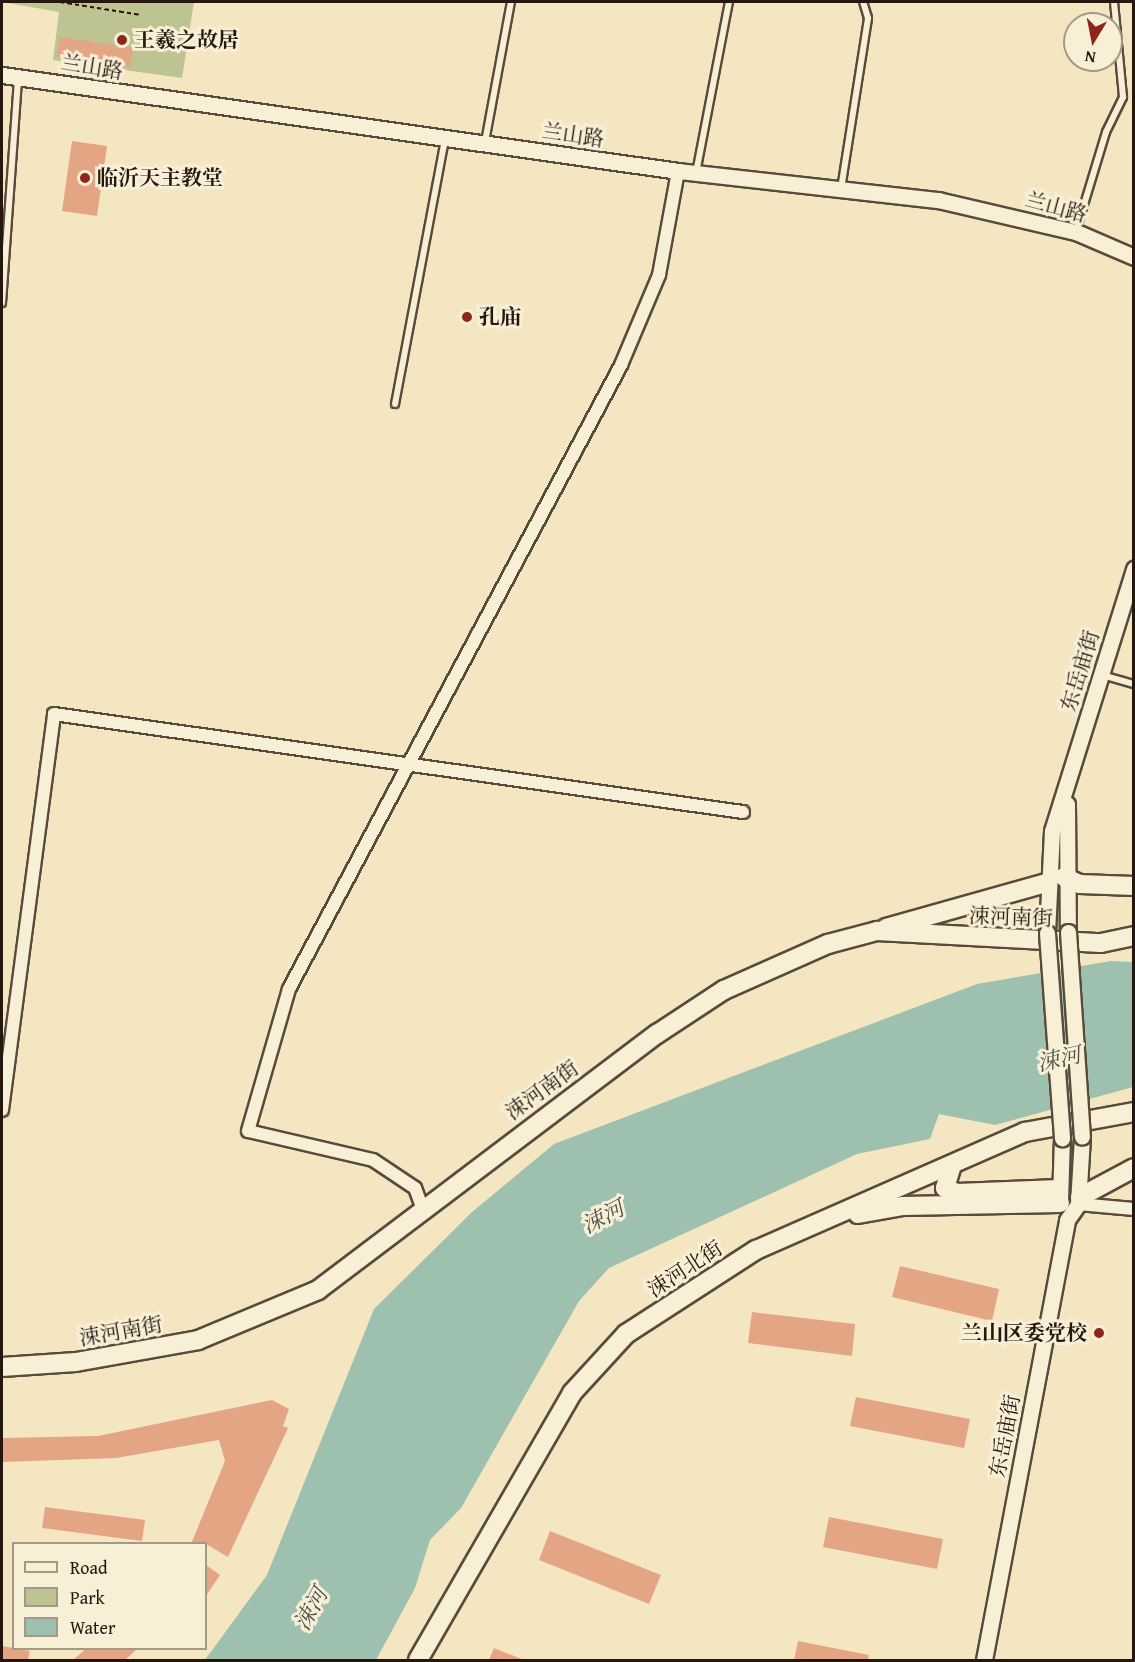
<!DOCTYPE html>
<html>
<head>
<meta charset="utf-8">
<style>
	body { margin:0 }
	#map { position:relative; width:1135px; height:1662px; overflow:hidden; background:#f5e6c2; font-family:"Gentium Book Plus","Noto Serif SC",serif }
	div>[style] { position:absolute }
	.green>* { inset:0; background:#bdc492 }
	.water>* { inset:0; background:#9dc0af }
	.building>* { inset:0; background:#e4a584 }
	.path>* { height:2px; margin-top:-1px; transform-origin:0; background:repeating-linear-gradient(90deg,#25160f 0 4.5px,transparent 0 7.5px) }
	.roads { filter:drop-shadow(2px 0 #594a3c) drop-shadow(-2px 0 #594a3c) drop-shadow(0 2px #594a3c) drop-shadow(0 -2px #594a3c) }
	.service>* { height:6px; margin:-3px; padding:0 3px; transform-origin:3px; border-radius:3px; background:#f8efd7 }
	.minor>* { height:12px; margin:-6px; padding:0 6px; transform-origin:6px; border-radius:6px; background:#f8efd7 }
	.tertiary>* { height:15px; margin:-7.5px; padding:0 7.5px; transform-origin:7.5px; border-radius:7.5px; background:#f8efd7 }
	.secondary>* { height:18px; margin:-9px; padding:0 9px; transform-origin:9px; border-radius:9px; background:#f8efd7 }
	.bridges { filter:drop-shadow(2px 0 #594a3c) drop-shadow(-2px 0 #594a3c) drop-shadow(0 2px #594a3c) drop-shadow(0 -2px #594a3c) }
	.tertiary-bridge>* { height:15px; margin:-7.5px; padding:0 7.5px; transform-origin:7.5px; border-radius:7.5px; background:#f8efd7 }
	.dots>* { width:16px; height:16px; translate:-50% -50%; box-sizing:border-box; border:3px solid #f8efd7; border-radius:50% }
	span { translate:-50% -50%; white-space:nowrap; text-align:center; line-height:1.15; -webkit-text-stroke:6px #f8efd7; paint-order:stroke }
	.poi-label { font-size:21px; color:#25160f; font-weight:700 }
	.left { translate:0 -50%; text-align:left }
	.right { translate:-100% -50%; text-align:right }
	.street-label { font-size:21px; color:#25160f }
	.water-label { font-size:22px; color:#4f5247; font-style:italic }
	.frame { position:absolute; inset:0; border:3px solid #25160f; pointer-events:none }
	.legend { position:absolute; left:12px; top:1542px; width:195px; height:108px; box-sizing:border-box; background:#f8efd7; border:2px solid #a49887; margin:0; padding:8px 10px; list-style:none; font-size:18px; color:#25160f }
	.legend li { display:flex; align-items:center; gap:12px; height:30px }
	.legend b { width:30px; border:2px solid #a49887 }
	.north { position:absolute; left:1063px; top:12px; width:60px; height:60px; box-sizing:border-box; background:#f8efd7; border:2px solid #a49887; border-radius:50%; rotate:190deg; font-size:16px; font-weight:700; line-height:24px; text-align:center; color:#25160f }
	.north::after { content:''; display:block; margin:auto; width:21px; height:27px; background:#8f2418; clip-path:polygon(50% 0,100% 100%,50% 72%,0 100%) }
</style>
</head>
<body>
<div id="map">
	<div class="green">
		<i style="clip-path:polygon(2px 2px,194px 2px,182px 78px,53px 60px,59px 12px)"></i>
	</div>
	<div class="water">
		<i style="clip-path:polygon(1111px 961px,1133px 962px,1133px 1087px,995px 1125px,939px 1114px,930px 1139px,857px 1154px,609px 1268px,579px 1301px,461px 1508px,430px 1540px,415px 1588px,376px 1660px,205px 1660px,267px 1575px,374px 1309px,472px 1212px,554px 1144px,977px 984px)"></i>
	</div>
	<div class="building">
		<i style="clip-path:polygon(60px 37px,133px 48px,130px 67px,57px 57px)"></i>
		<i style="clip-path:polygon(72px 141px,107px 146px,97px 216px,62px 211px)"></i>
		<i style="clip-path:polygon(900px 1266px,999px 1289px,992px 1321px,892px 1297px)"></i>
		<i style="clip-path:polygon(752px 1312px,855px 1324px,852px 1356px,748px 1343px)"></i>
		<i style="clip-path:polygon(856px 1397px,970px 1419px,964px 1448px,850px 1426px)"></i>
		<i style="clip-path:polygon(272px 1400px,289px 1409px,283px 1426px,288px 1428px,228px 1557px,206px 1544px,191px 1544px,225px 1461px,219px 1440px,116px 1458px,2px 1462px,2px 1438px,98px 1436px)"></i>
		<i style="clip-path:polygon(45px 1507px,145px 1520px,142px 1541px,42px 1528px)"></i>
		<i style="clip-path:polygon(829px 1517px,943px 1539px,937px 1569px,823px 1547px)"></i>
		<i style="clip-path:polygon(550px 1531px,661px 1575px,649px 1604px,539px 1560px)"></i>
		<i style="clip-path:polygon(206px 1565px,220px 1575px,206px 1596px)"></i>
		<i style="clip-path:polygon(798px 1641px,869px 1655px,868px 1660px,794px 1660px)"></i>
		<i style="clip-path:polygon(2px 1646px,30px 1651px,28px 1660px,2px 1660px)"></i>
		<i style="clip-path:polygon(87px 1648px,138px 1648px,125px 1660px,73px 1660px)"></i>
		<i style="clip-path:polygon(494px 1648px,524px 1660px,489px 1660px)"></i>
	</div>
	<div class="path">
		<i style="left:60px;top:2px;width:82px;rotate:9.1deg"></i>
		<i style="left:2px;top:4px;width:2px;rotate:-90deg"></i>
	</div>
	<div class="roads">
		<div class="service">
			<i style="left:485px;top:142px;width:142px;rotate:-79.5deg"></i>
			<i style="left:696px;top:173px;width:174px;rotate:-79.1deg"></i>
			<i style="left:841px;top:189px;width:173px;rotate:-81deg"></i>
			<i style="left:868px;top:18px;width:17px;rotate:-107deg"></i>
			<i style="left:1076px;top:231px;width:103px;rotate:-73.1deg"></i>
			<i style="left:1106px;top:132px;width:39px;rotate:-64deg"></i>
			<i style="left:1123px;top:97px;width:95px;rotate:-95.4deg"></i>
			<i style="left:2px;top:303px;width:225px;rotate:-85.9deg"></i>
			<i style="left:395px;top:404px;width:270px;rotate:-79.3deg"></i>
			<i style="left:1102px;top:675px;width:33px;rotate:16deg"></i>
		</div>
		<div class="minor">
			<i style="left:2px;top:1110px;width:399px;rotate:-82.5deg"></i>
			<i style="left:54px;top:714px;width:696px;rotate:8.1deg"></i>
			<i style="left:1078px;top:1204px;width:56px;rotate:5.1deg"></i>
			<i style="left:422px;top:1207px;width:20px;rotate:-110deg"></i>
			<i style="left:415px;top:1188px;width:50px;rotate:-146.3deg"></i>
			<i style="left:373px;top:1160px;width:128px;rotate:-166.9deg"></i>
			<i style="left:248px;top:1131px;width:148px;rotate:-73.9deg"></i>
			<i style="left:289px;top:989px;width:707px;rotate:-61.98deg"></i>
			<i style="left:621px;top:365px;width:98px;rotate:-67.1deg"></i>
			<i style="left:659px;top:275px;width:106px;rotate:-79.6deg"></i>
		</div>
		<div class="tertiary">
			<i style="left:2px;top:75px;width:683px;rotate:8.08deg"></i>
			<i style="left:678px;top:171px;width:262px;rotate:6.4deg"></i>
			<i style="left:938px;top:200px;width:142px;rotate:13.1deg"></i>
			<i style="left:1076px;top:232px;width:63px;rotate:23.3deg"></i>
			<i style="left:1067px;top:804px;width:128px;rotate:89.6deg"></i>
			<i style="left:1047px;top:933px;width:102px;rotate:-87.2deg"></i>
			<i style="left:1052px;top:831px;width:275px;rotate:-72.6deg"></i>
			<i style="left:1060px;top:1201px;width:63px;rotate:-88.2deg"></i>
			<i style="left:984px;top:1660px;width:448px;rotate:-79.3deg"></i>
			<i style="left:1067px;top:1220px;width:19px;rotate:-55deg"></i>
			<i style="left:1078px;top:1204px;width:67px;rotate:-86.6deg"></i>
		</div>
		<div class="secondary">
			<i style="left:1064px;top:877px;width:17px;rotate:24deg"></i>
			<i style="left:1080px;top:884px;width:54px;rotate:2.1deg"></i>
			<i style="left:886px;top:928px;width:166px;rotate:-15.7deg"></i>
			<i style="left:952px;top:1165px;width:24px;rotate:107deg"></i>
			<i style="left:945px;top:1188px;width:13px;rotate:23deg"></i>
			<i style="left:957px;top:1193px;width:102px;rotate:-2.2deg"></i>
			<i style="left:1080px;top:1197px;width:61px;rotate:-28.2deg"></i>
			<i style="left:858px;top:1214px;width:46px;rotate:-10.1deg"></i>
			<i style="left:903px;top:1206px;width:157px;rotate:-1.1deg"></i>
			<i style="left:2px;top:1367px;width:74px;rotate:-3.9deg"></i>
			<i style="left:76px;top:1362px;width:124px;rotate:-10.2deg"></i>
			<i style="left:198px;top:1340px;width:130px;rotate:-22.6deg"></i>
			<i style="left:318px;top:1290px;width:425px;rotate:-37.1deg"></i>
			<i style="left:657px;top:1034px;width:80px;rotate:-33.3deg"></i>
			<i style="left:724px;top:990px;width:114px;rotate:-23.9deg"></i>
			<i style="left:828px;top:944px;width:51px;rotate:-14.9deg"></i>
			<i style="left:877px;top:931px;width:224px;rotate:3.1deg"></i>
			<i style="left:1101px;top:943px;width:34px;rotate:-12deg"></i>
			<i style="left:418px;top:1660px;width:308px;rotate:-60deg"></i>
			<i style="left:572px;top:1393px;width:80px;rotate:-47.5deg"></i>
			<i style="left:626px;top:1334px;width:155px;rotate:-32.9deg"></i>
			<i style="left:756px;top:1250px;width:294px;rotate:-23.7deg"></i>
			<i style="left:1025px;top:1132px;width:111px;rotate:-10.4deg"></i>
		</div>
	</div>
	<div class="bridges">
		<div class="tertiary-bridge">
			<i style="left:1068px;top:932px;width:205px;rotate:86.1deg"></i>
			<i style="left:1047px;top:933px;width:206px;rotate:85.8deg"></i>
		</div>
	</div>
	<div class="dots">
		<i style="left:122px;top:40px;background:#8f2418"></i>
		<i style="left:85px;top:178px;background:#8f2418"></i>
		<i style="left:467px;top:317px;background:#8f2418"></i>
		<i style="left:1099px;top:1333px;background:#8f2418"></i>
	</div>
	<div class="poi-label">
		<span class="left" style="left:134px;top:40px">王羲之故居</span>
		<span class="left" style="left:97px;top:178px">临沂天主教堂</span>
		<span class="left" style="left:479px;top:317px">孔庙</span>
		<span class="right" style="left:1087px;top:1333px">兰山区委党校</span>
	</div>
	<div class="street-label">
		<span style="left:92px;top:67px;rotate:9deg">兰山路</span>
		<span style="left:573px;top:135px;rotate:8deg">兰山路</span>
		<span style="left:1056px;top:207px;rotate:15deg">兰山路</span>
		<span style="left:1080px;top:671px;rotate:-73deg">东岳庙街</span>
		<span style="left:1011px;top:917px;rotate:2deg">涑河南街</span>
		<span style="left:542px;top:1090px;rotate:-36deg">涑河南街</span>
		<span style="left:685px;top:1269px;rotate:-33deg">涑河北街</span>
		<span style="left:121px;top:1331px;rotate:-10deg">涑河南街</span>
		<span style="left:1005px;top:1436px;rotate:-79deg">东岳庙街</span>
	</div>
	<div class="water-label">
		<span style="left:1059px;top:1059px;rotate:-13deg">涑河</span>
		<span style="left:603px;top:1217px;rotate:-28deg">涑河</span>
		<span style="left:311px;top:1609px;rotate:-61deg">涑河</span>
	</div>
	<div class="frame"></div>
	<ul class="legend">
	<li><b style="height:8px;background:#f8efd7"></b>Road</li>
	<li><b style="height:16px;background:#bdc492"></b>Park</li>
	<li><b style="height:16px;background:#9dc0af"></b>Water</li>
	</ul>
	<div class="north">N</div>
</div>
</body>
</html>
